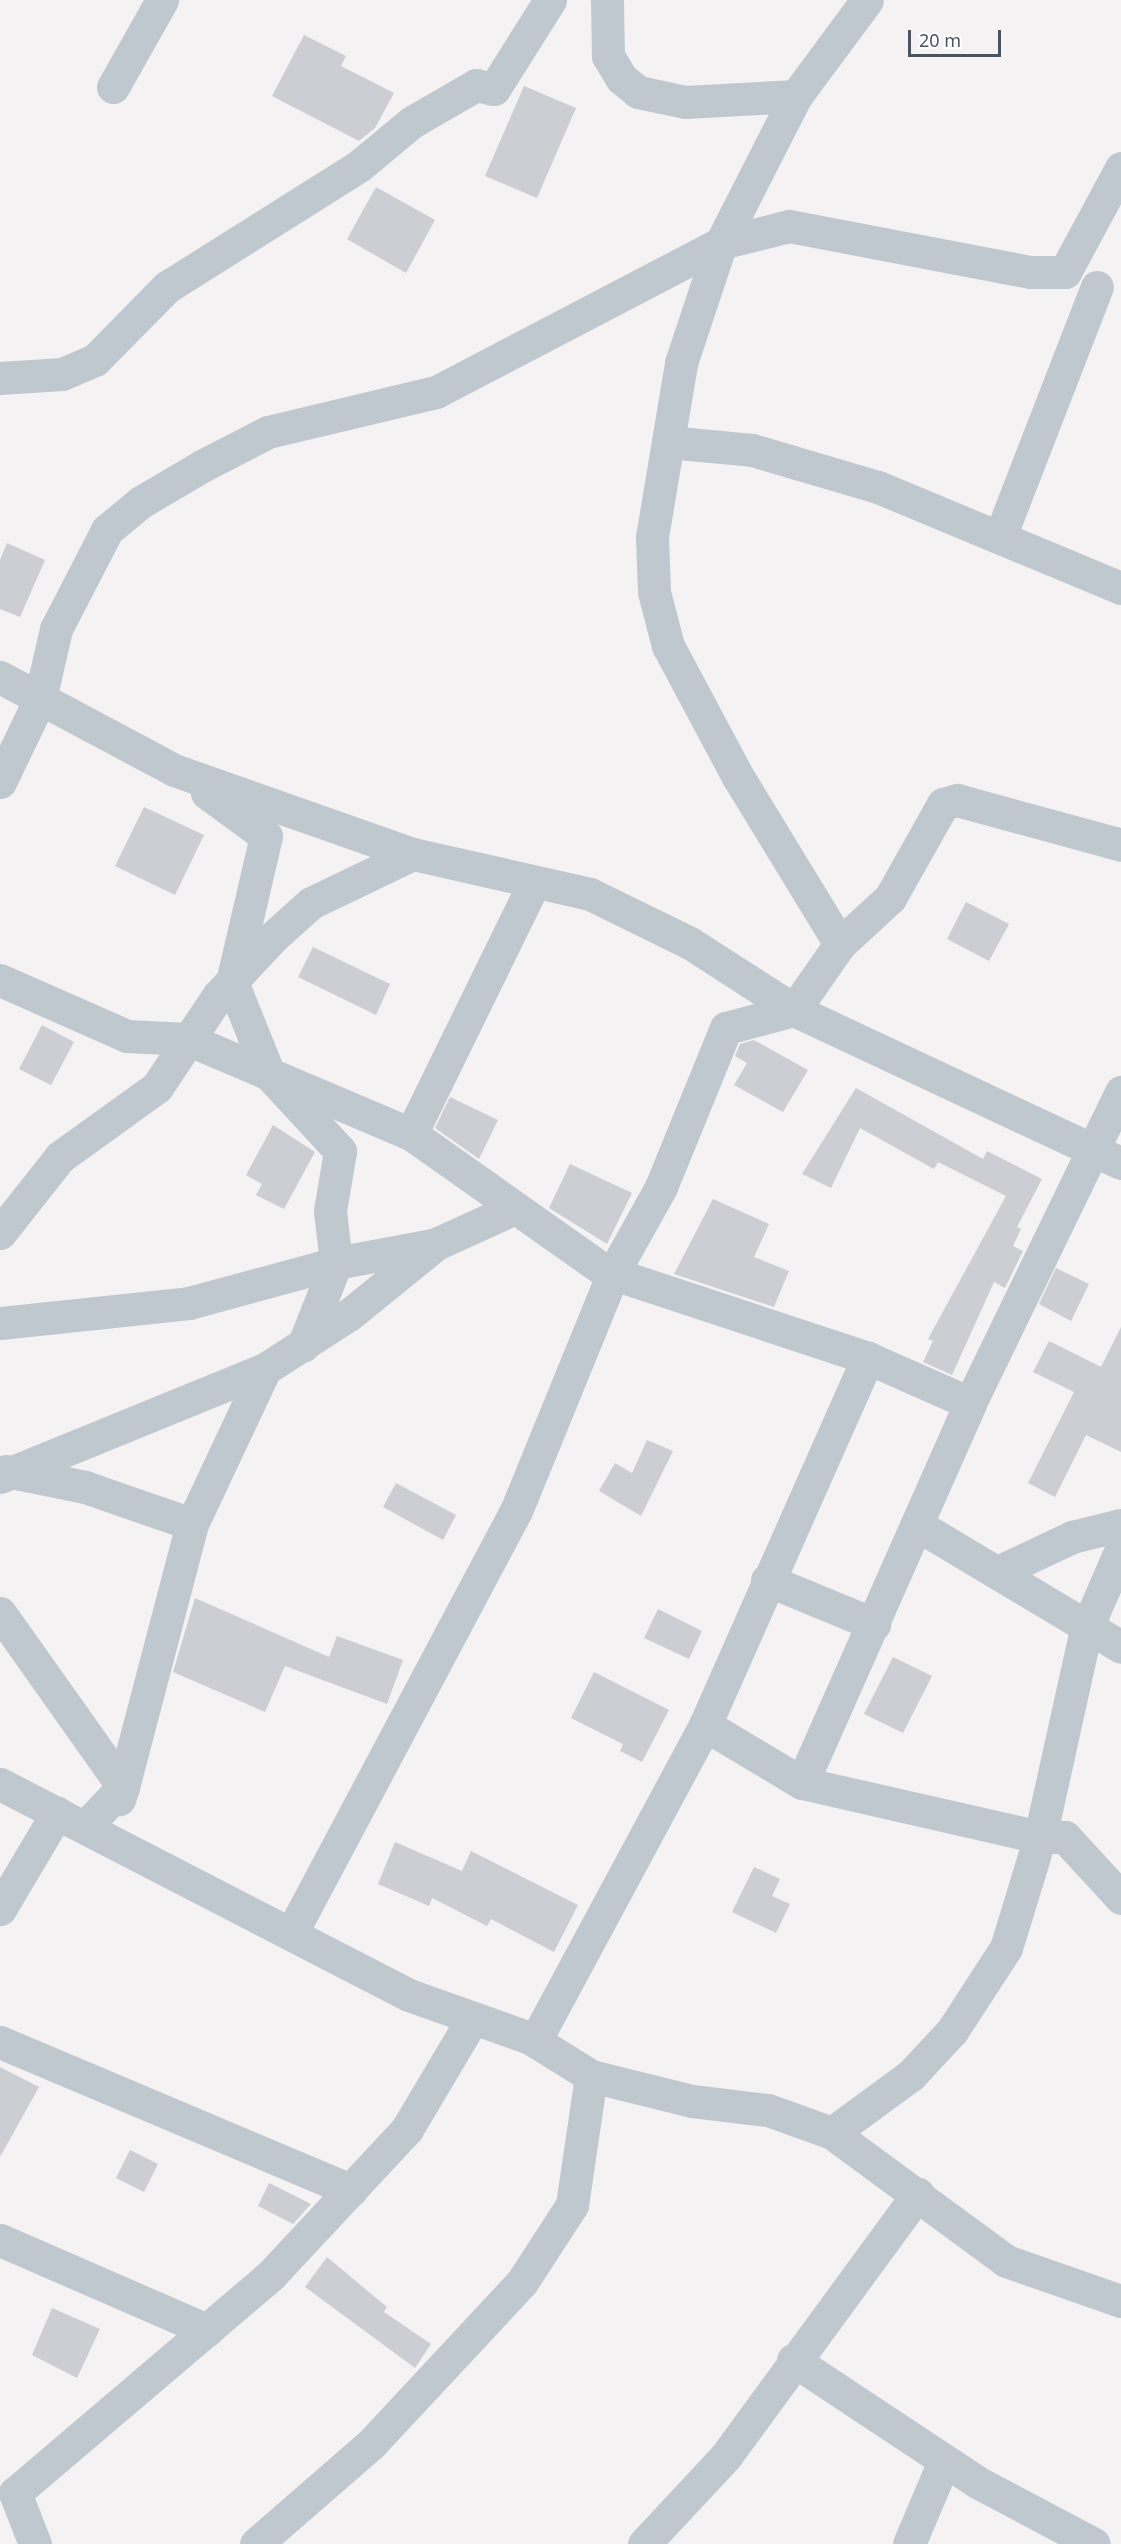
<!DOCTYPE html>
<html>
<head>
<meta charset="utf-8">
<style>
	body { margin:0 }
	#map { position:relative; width:1121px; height:2544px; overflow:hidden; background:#f4f2f2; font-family:"Noto Sans",sans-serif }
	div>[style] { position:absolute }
	.building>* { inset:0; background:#ccced4 }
	.street>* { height:33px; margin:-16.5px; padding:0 16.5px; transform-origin:16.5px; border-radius:16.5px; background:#c0c8cf }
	span { translate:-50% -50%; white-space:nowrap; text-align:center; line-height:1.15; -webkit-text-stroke:4.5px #fff; paint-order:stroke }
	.scale { position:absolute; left:908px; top:30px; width:93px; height:27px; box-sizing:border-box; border:3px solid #4a545e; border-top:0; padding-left:8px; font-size:18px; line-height:21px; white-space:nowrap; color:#4a545e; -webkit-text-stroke:4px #fff; paint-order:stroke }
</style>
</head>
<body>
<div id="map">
	<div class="building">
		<i style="clip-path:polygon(304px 35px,346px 56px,341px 66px,394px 93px,375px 128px,359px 141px,272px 96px)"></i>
		<i style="clip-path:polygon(524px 86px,576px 108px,537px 198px,485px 176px)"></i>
		<i style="clip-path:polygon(376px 187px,435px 220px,406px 273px,347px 239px)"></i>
		<i style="clip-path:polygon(7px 543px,45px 560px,20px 617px,0 609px,0 560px)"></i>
		<i style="clip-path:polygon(144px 807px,204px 835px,175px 895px,115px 866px)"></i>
		<i style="clip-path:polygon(966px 902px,1009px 924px,989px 961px,947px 939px)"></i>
		<i style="clip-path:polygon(313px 947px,390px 984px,376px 1015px,298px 977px)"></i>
		<i style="clip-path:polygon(42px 1025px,74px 1042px,51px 1085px,19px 1069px)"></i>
		<i style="clip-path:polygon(754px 1040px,808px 1070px,783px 1112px,734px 1085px,747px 1063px,735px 1056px,740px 1044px)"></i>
		<i style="clip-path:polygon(856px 1088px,983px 1159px,987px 1151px,1042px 1179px,1017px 1227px,1021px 1229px,1013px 1246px,1023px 1251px,1005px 1288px,994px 1282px,952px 1375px,923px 1362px,933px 1341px,928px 1339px,1006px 1196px,938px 1162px,934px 1169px,860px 1128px,831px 1188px,802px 1174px)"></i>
		<i style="clip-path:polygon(450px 1097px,498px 1120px,479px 1159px,435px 1128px)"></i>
		<i style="clip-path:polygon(273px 1125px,315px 1152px,284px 1209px,256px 1195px,262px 1184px,246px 1175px)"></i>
		<i style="clip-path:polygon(570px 1164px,632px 1193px,607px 1244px,549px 1208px)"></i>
		<i style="clip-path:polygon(713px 1199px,769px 1224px,754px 1257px,789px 1271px,774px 1307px,674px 1274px)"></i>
		<i style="clip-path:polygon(1056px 1268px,1089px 1284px,1071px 1321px,1039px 1304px)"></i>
		<i style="clip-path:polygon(1121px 1327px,1121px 1452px,1086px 1435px,1055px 1497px,1028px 1483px,1074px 1392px,1033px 1372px,1049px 1341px,1101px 1367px)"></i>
		<i style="clip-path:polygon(647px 1440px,673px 1451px,641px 1516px,599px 1491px,615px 1463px,632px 1473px)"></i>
		<i style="clip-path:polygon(396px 1483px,456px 1515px,443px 1540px,383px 1507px)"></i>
		<i style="clip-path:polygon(195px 1598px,329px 1657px,337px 1636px,403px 1660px,387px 1704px,285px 1666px,265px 1712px,173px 1672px)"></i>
		<i style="clip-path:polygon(658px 1609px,702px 1631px,689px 1659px,644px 1638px)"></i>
		<i style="clip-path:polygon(893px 1657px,932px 1676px,903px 1733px,864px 1714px)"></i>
		<i style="clip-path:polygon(594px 1672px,669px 1710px,642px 1762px,620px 1751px,623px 1744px,571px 1718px)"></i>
		<i style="clip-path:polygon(395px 1842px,462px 1871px,471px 1851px,578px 1905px,554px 1952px,491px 1919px,487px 1926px,432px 1898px,429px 1906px,378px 1884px)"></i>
		<i style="clip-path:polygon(754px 1867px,780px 1879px,772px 1896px,790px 1904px,776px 1933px,732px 1912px)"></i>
		<i style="clip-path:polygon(0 2067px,39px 2087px,0 2157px)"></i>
		<i style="clip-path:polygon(130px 2150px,158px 2164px,144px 2192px,116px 2178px)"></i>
		<i style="clip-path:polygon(269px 2183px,311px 2204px,293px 2224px,258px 2206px)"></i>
		<i style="clip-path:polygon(327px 2257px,387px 2307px,384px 2312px,431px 2344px,415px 2368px,305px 2287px)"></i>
		<i style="clip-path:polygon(52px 2308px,100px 2329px,77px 2378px,32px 2355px)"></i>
	</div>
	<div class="street">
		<i style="left:607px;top:0;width:56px;rotate:89deg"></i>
		<i style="left:608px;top:56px;width:26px;rotate:59deg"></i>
		<i style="left:621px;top:78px;width:22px;rotate:39deg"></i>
		<i style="left:638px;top:92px;width:48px;rotate:12deg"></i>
		<i style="left:685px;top:102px;width:111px;rotate:-3.1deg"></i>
		<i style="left:113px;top:87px;width:100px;rotate:-60.6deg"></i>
		<i style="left:0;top:378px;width:62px;rotate:-3.7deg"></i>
		<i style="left:62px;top:374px;width:36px;rotate:-23deg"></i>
		<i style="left:95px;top:360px;width:103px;rotate:-45.4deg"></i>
		<i style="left:167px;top:287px;width:227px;rotate:-32.2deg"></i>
		<i style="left:359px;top:166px;width:69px;rotate:-39.7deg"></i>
		<i style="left:412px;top:122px;width:74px;rotate:-30deg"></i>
		<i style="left:476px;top:85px;width:18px;rotate:13deg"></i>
		<i style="left:494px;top:89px;width:105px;rotate:-57.8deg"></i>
		<i style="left:668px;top:442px;width:84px;rotate:5.4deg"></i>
		<i style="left:752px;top:450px;width:131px;rotate:16.4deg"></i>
		<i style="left:878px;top:487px;width:263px;rotate:22.6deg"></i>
		<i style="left:1001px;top:534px;width:265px;rotate:-68.8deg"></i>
		<i style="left:0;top:677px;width:197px;rotate:28.1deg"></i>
		<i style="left:174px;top:770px;width:253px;rotate:19.4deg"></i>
		<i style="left:413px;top:854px;width:181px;rotate:12.7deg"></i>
		<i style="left:590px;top:894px;width:111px;rotate:26.1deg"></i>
		<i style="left:690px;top:943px;width:124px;rotate:32.8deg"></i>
		<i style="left:794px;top:1010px;width:361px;rotate:25.1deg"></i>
		<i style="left:0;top:782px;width:92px;rotate:-64.3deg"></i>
		<i style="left:40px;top:699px;width:72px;rotate:-77.1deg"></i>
		<i style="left:56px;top:629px;width:111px;rotate:-62.7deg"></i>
		<i style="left:107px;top:530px;width:44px;rotate:-39.5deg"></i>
		<i style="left:141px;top:502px;width:71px;rotate:-30.5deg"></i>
		<i style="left:202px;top:466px;width:74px;rotate:-27.3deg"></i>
		<i style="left:268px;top:432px;width:173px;rotate:-13.4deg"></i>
		<i style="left:436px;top:392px;width:322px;rotate:-27.6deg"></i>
		<i style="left:721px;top:243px;width:70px;rotate:-14deg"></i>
		<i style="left:789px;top:226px;width:246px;rotate:10.8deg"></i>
		<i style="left:1031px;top:272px;width:34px"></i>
		<i style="left:1065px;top:272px;width:118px;rotate:-61.7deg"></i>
		<i style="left:207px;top:793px;width:73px;rotate:36.1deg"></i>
		<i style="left:266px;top:836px;width:150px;rotate:103.1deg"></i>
		<i style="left:232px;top:982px;width:99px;rotate:68.1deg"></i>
		<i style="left:269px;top:1074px;width:105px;rotate:47.3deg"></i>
		<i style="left:340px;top:1151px;width:61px;rotate:99.5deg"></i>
		<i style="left:330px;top:1211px;width:52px;rotate:83.4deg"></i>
		<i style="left:336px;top:1263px;width:89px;rotate:111.7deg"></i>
		<i style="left:840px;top:944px;width:68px;rotate:-42.6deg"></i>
		<i style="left:890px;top:898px;width:108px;rotate:-60.6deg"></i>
		<i style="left:943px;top:804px;width:15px;rotate:-16deg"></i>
		<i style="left:957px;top:800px;width:170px;rotate:15.3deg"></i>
		<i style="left:0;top:980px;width:139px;rotate:23.8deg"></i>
		<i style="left:127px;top:1036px;width:60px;rotate:2.9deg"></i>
		<i style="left:187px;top:1039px;width:243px;rotate:23deg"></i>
		<i style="left:411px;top:1134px;width:237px;rotate:35.2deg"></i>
		<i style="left:605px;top:1271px;width:277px;rotate:18.3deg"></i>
		<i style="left:868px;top:1358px;width:111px;rotate:23.8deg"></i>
		<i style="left:411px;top:1134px;width:280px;rotate:-63.9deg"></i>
		<i style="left:0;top:1233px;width:97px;rotate:-51.7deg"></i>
		<i style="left:60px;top:1157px;width:120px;rotate:-35.8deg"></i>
		<i style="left:157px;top:1087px;width:110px;rotate:-56.2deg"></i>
		<i style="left:218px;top:996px;width:79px;rotate:-47deg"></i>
		<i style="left:272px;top:938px;width:52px;rotate:-41.9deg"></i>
		<i style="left:311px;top:903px;width:113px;rotate:-25.7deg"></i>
		<i style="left:0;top:1323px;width:190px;rotate:-6deg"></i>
		<i style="left:189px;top:1303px;width:152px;rotate:-15.2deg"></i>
		<i style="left:336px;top:1263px;width:98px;rotate:-10.6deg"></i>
		<i style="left:6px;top:1471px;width:81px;rotate:11.4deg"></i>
		<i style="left:85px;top:1487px;width:113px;rotate:19.1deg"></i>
		<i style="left:0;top:1477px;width:286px;rotate:-22.2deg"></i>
		<i style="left:265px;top:1369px;width:101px;rotate:-32.9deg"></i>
		<i style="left:350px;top:1314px;width:111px;rotate:-39.1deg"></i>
		<i style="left:436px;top:1244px;width:87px;rotate:-24.5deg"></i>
		<i style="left:919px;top:1526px;width:235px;rotate:30.9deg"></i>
		<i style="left:1000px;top:1571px;width:80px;rotate:-25.3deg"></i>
		<i style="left:1072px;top:1537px;width:50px;rotate:-13.8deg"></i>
		<i style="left:767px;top:1580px;width:116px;rotate:22.4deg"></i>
		<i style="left:0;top:1613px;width:213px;rotate:54.7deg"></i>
		<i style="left:123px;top:1787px;width:13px;rotate:108deg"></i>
		<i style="left:705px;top:1725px;width:113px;rotate:30.9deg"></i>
		<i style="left:802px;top:1783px;width:244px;rotate:12.8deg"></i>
		<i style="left:1040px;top:1837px;width:25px"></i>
		<i style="left:1065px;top:1837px;width:83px;rotate:47.4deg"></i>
		<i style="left:802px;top:1783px;width:415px;rotate:-66.1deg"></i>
		<i style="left:970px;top:1403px;width:346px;rotate:-64.1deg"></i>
		<i style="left:0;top:1784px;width:460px;rotate:27.3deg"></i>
		<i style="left:409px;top:1995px;width:128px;rotate:19.6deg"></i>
		<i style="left:530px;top:2038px;width:72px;rotate:31.9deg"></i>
		<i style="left:591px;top:2076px;width:104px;rotate:13.9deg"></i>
		<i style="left:692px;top:2101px;width:77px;rotate:6.8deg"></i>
		<i style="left:768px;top:2110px;width:68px;rotate:19.8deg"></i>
		<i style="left:832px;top:2133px;width:216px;rotate:36.3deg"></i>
		<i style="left:1006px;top:2261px;width:122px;rotate:19.2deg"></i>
		<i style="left:85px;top:1827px;width:55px;rotate:-46.5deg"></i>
		<i style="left:123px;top:1787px;width:272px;rotate:-75.3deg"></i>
		<i style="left:192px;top:1524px;width:171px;rotate:-64.8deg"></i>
		<i style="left:0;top:1909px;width:112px;rotate:-59.3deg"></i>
		<i style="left:292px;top:1932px;width:477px;rotate:-62deg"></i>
		<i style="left:516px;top:1511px;width:257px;rotate:-67.8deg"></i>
		<i style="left:613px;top:1273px;width:98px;rotate:-60.8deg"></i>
		<i style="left:661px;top:1187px;width:172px;rotate:-67.8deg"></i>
		<i style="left:726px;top:1028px;width:70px;rotate:-14.8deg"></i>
		<i style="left:794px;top:1010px;width:80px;rotate:-55.1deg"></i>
		<i style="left:840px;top:944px;width:196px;rotate:-121.4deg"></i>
		<i style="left:738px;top:777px;width:149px;rotate:-118.1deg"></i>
		<i style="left:668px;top:646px;width:56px;rotate:-104.5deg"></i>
		<i style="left:654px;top:592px;width:55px;rotate:-92.1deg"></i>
		<i style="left:652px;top:537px;width:176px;rotate:-80.5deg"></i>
		<i style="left:681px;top:363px;width:126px;rotate:-71.6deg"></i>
		<i style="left:721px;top:243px;width:165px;rotate:-63deg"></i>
		<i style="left:796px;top:96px;width:119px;rotate:-53.5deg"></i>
		<i style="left:535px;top:2041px;width:359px;rotate:-61.7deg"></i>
		<i style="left:705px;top:1725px;width:402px;rotate:-66.1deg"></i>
		<i style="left:0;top:2042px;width:381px;rotate:22.9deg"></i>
		<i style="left:832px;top:2133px;width:98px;rotate:-36.3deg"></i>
		<i style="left:911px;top:2075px;width:60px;rotate:-47deg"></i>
		<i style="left:952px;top:2031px;width:99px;rotate:-57deg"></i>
		<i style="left:1006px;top:1948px;width:116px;rotate:-73deg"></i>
		<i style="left:1040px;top:1837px;width:212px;rotate:-77.5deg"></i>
		<i style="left:1086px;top:1630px;width:88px;rotate:-66.6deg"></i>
		<i style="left:0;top:2240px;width:226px;rotate:23.5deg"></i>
		<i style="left:793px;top:2360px;width:221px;rotate:33.5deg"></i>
		<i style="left:977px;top:2482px;width:132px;rotate:27.9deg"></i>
		<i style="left:35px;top:2544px;width:55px;rotate:-111.4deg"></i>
		<i style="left:15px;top:2493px;width:336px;rotate:-40.4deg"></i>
		<i style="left:271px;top:2275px;width:200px;rotate:-47deg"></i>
		<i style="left:407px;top:2129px;width:129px;rotate:-59.3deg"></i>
		<i style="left:256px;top:2544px;width:152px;rotate:-41deg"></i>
		<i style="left:371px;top:2444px;width:221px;rotate:-47deg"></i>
		<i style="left:522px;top:2282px;width:92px;rotate:-57deg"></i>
		<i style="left:572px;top:2205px;width:130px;rotate:-81.6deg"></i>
		<i style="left:644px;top:2544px;width:120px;rotate:-47deg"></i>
		<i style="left:726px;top:2456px;width:325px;rotate:-53.8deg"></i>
		<i style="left:909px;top:2544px;width:90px;rotate:-67.1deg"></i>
	</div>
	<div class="scale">20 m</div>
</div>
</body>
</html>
